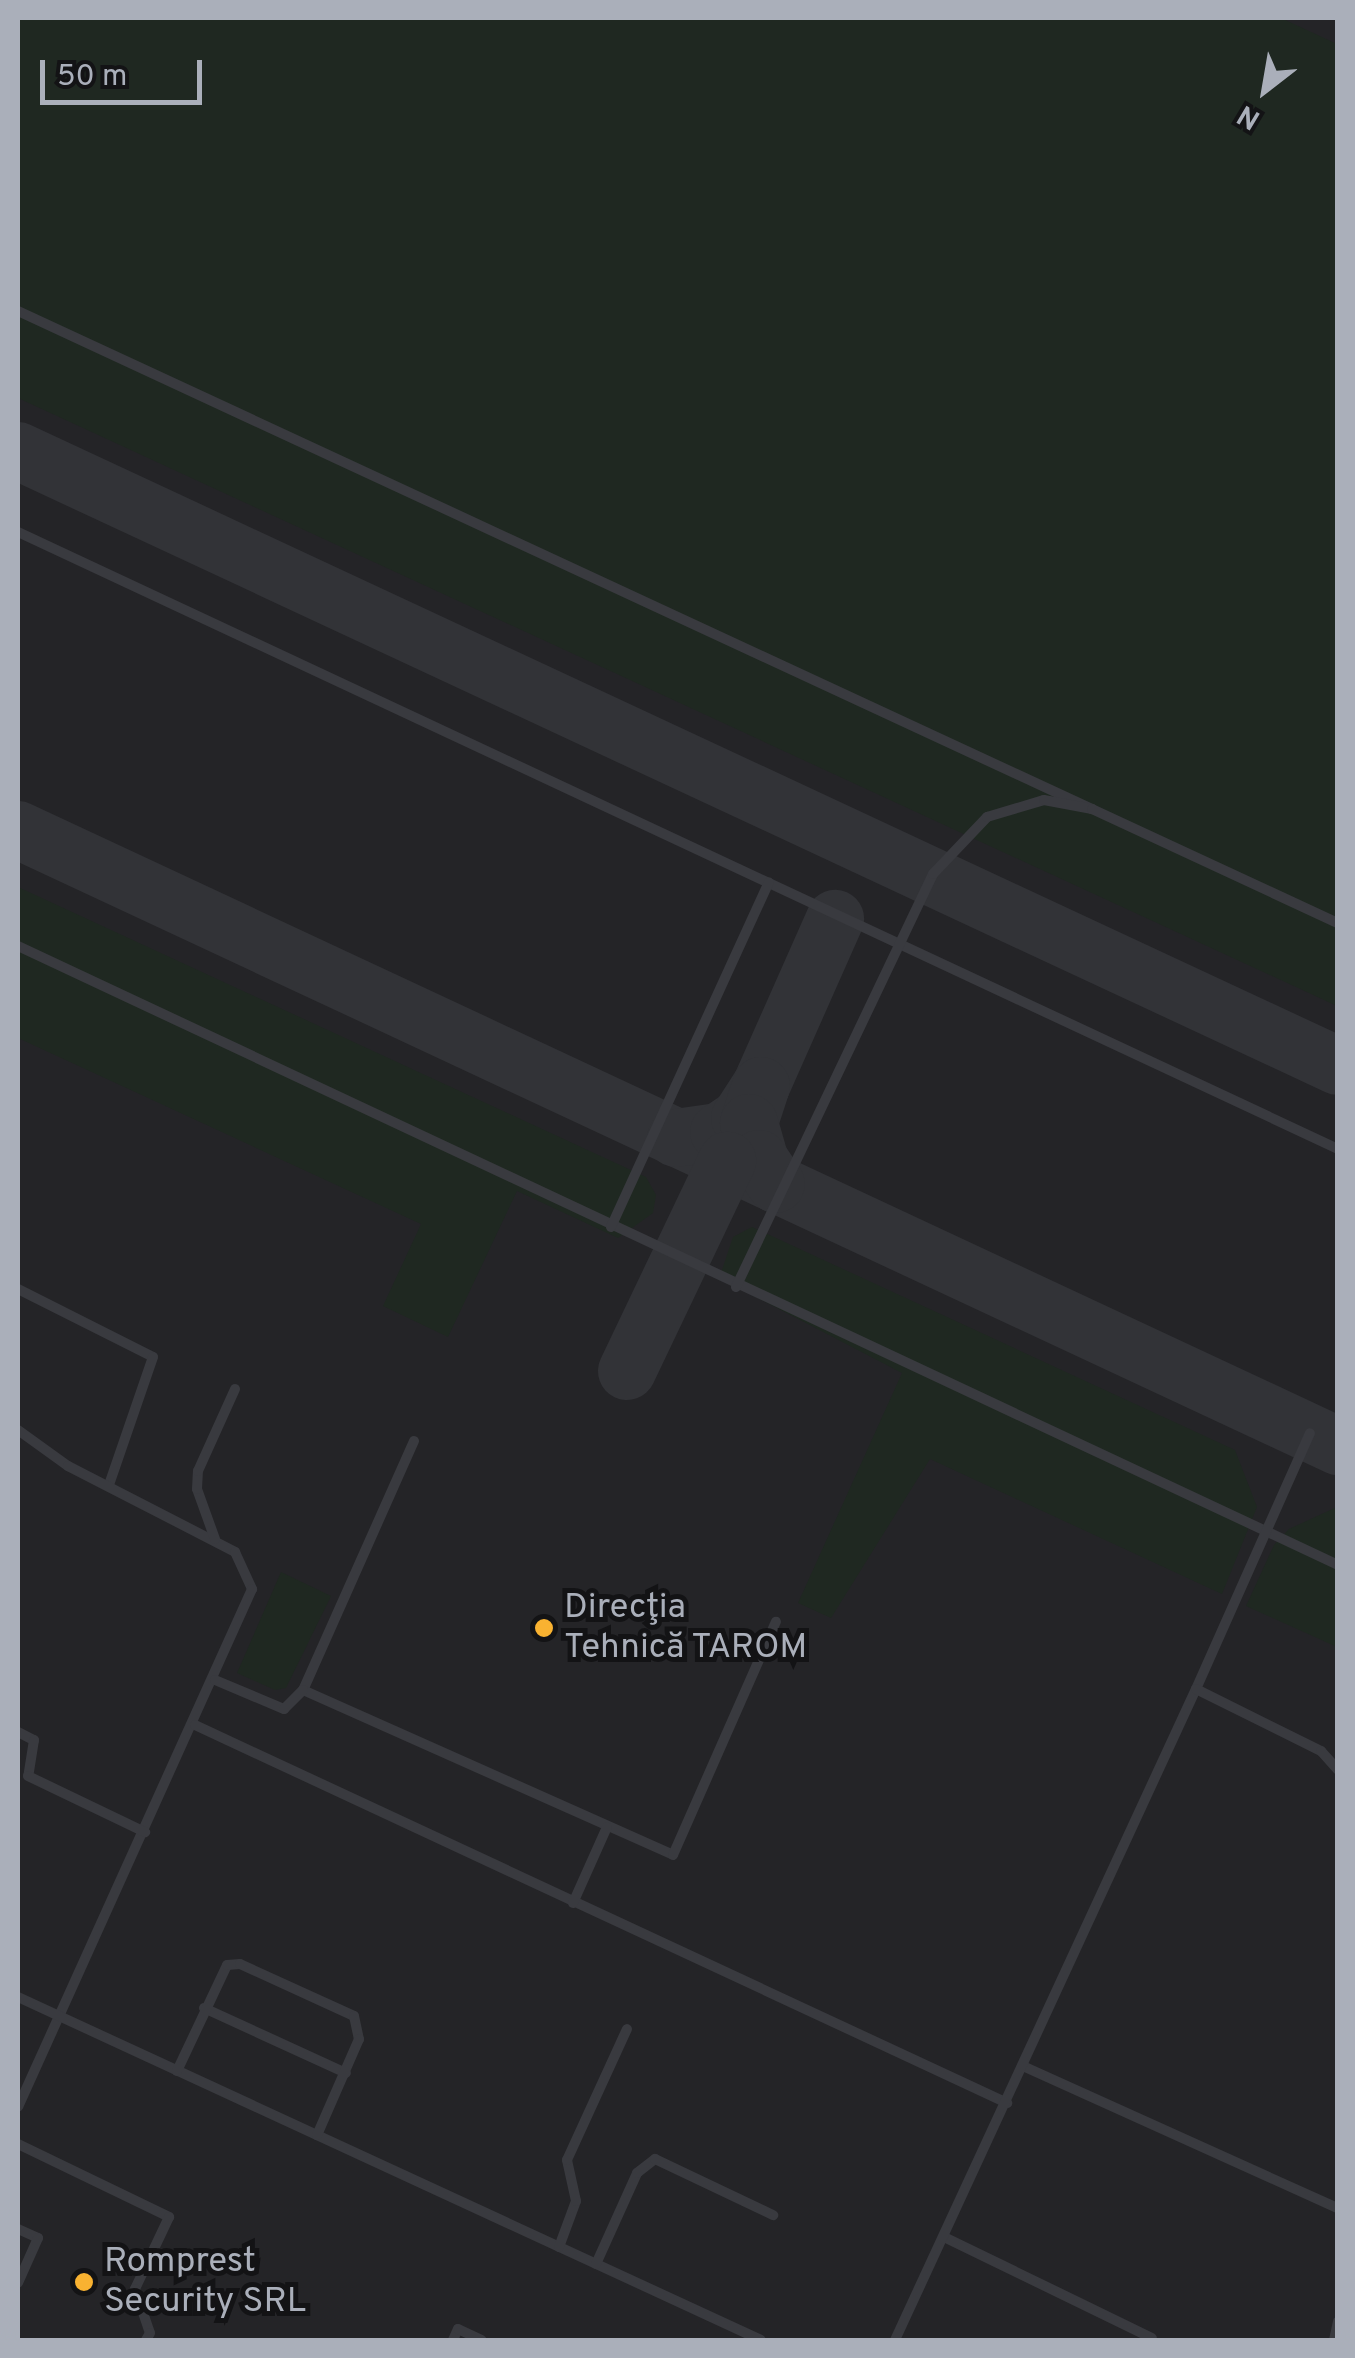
<!DOCTYPE html>
<html>
<head>
<meta charset="utf-8">
<style>
	body { margin:0 }
	#map { position:relative; width:1355px; height:2358px; overflow:hidden; background:#18181a; font-family:Overpass,sans-serif }
	div>[style] { position:absolute }
	.built>* { inset:0; background:#242427 }
	.green>* { inset:0; background:#1f2821 }
	.taxiway>* { height:58px; margin:-29px; padding:0 29px; transform-origin:29px; border-radius:29px; background:#323337 }
	.lane>* { height:10px; margin:-5px; padding:0 5px; transform-origin:5px; border-radius:5px; background:#393a3f }
	.dots>* { width:28px; height:28px; translate:-50% -50%; box-sizing:border-box; border:5px solid #131315; border-radius:50% }
	span { translate:-50% -50%; white-space:nowrap; text-align:center; line-height:1.15; -webkit-text-stroke:10px #131315; paint-order:stroke }
	.poi-label { font-size:35px; color:#aaafba }
	.left { translate:0 -50%; text-align:left }
	.frame { position:absolute; inset:0; border:20px solid #aaafba; pointer-events:none }
	.north { position:absolute; left:1215px; top:40px; width:100px; height:100px; -webkit-text-stroke:8px #131315; paint-order:stroke; rotate:211deg; font-size:28px; font-weight:700; line-height:40px; text-align:center; color:#aaafba }
	.north::after { content:''; display:block; margin:auto; width:35px; height:45px; background:#aaafba; clip-path:polygon(50% 0,100% 100%,50% 72%,0 100%) }
	.scale { position:absolute; left:40px; top:60px; width:162px; height:45px; box-sizing:border-box; border:5px solid #aaafba; border-top:0; padding-left:12px; font-size:30px; line-height:35px; white-space:nowrap; color:#aaafba; -webkit-text-stroke:8px #131315; paint-order:stroke }
</style>
</head>
<body>
<div id="map">
	<div class="built">
		<i style="clip-path:polygon(18px 18px,1337px 18px,1337px 2340px,18px 2340px)"></i>
	</div>
	<div class="green">
		<i style="clip-path:polygon(18px 18px,1281px 18px,1337px 44px,1337px 1006px,18px 398px)"></i>
		<i style="clip-path:polygon(18px 887px,646px 1177px,656px 1195px,653px 1213px,618px 1238px,517px 1191px,448px 1337px,383px 1306px,421px 1224px,18px 1038px)"></i>
		<i style="clip-path:polygon(752px 1227px,1235px 1450px,1257px 1507px,1222px 1594px,930px 1459px,831px 1618px,798px 1603px,902px 1373px,729px 1283px,721px 1273px,733px 1237px)"></i>
		<i style="clip-path:polygon(1337px 1507px,1337px 1647px,1246px 1606px,1274px 1545px,1289px 1529px)"></i>
		<i style="clip-path:polygon(281px 1572px,331px 1596px,286px 1688px,275px 1690px,237px 1673px)"></i>
	</div>
	<div class="taxiway">
		<i style="left:18px;top:451px;width:1456px;rotate:24.98deg"></i>
		<i style="left:18px;top:830px;width:1457px;rotate:25.02deg"></i>
		<i style="left:761px;top:1086px;width:183px;rotate:-66.1deg"></i>
		<i style="left:676px;top:1138px;width:43px;rotate:-7.9deg"></i>
		<i style="left:719px;top:1132px;width:25px;rotate:-34deg"></i>
		<i style="left:740px;top:1118px;width:38px;rotate:-57deg"></i>
		<i style="left:761px;top:1086px;width:39px;rotate:108deg"></i>
		<i style="left:749px;top:1123px;width:37px;rotate:74deg"></i>
		<i style="left:759px;top:1159px;width:30px;rotate:56deg"></i>
		<i style="left:627px;top:1371px;width:233px;rotate:-64.5deg"></i>
	</div>
	<div class="lane">
		<i style="left:18px;top:311px;width:1184px;rotate:24.88deg"></i>
		<i style="left:18px;top:532px;width:1457px;rotate:25.05deg"></i>
		<i style="left:18px;top:946px;width:1458px;rotate:25.12deg"></i>
		<i style="left:611px;top:1227px;width:379px;rotate:-65.4deg"></i>
		<i style="left:736px;top:1287px;width:458px;rotate:-64.5deg"></i>
		<i style="left:933px;top:874px;width:79px;rotate:-46.5deg"></i>
		<i style="left:987px;top:817px;width:59px;rotate:-16.6deg"></i>
		<i style="left:1044px;top:800px;width:49px;rotate:10.6deg"></i>
		<i style="left:1092px;top:809px;width:271px;rotate:24.9deg"></i>
		<i style="left:18px;top:1289px;width:151px;rotate:26.7deg"></i>
		<i style="left:153px;top:1357px;width:135px;rotate:109deg"></i>
		<i style="left:18px;top:1430px;width:62px;rotate:35.8deg"></i>
		<i style="left:68px;top:1466px;width:188px;rotate:27.2deg"></i>
		<i style="left:235px;top:1552px;width:41px;rotate:65.3deg"></i>
		<i style="left:252px;top:1589px;width:568px;rotate:114.31deg"></i>
		<i style="left:414px;top:1441px;width:273px;rotate:114deg"></i>
		<i style="left:303px;top:1690px;width:405px;rotate:24deg"></i>
		<i style="left:673px;top:1855px;width:255px;rotate:-66.2deg"></i>
		<i style="left:215px;top:1539px;width:53px;rotate:-109.8deg"></i>
		<i style="left:197px;top:1489px;width:18px;rotate:-87deg"></i>
		<i style="left:198px;top:1471px;width:90px;rotate:-65.7deg"></i>
		<i style="left:215px;top:1680px;width:75px;rotate:22.8deg"></i>
		<i style="left:284px;top:1709px;width:27px;rotate:-45deg"></i>
		<i style="left:1196px;top:1689px;width:280px;rotate:-66deg"></i>
		<i style="left:195px;top:1725px;width:896px;rotate:24.96deg"></i>
		<i style="left:18px;top:1732px;width:18px;rotate:27deg"></i>
		<i style="left:34px;top:1740px;width:36px;rotate:99deg"></i>
		<i style="left:28px;top:1776px;width:130px;rotate:25.6deg"></i>
		<i style="left:573px;top:1903px;width:83px;rotate:-65.9deg"></i>
		<i style="left:18px;top:1997px;width:818px;rotate:24.78deg"></i>
		<i style="left:204px;top:2008px;width:156px;rotate:24.6deg"></i>
		<i style="left:1025px;top:2067px;width:343px;rotate:24.3deg"></i>
		<i style="left:177px;top:2071px;width:117px;rotate:-64.7deg"></i>
		<i style="left:227px;top:1965px;width:13px;rotate:-4deg"></i>
		<i style="left:240px;top:1964px;width:125px;rotate:24.5deg"></i>
		<i style="left:354px;top:2016px;width:24px;rotate:78deg"></i>
		<i style="left:359px;top:2039px;width:105px;rotate:113.6deg"></i>
		<i style="left:18px;top:2144px;width:168px;rotate:25.8deg"></i>
		<i style="left:169px;top:2217px;width:80px;rotate:115.3deg"></i>
		<i style="left:135px;top:2289px;width:46px;rotate:71.2deg"></i>
		<i style="left:150px;top:2333px;width:8px;rotate:120deg"></i>
		<i style="left:18px;top:2229px;width:22px;rotate:24deg"></i>
		<i style="left:38px;top:2238px;width:49px;rotate:114deg"></i>
		<i style="left:944px;top:2237px;width:231px;rotate:25.9deg"></i>
		<i style="left:559px;top:2247px;width:49px;rotate:-69.7deg"></i>
		<i style="left:576px;top:2201px;width:42px;rotate:-102.4deg"></i>
		<i style="left:567px;top:2160px;width:144px;rotate:-65.4deg"></i>
		<i style="left:596px;top:2264px;width:100px;rotate:-65.7deg"></i>
		<i style="left:637px;top:2173px;width:23px;rotate:-38deg"></i>
		<i style="left:655px;top:2159px;width:131px;rotate:25.4deg"></i>
		<i style="left:453px;top:2340px;width:12px;rotate:-66deg"></i>
		<i style="left:458px;top:2329px;width:26px;rotate:25deg"></i>
		<i style="left:895px;top:2340px;width:717px;rotate:-65.19deg"></i>
		<i style="left:1196px;top:1689px;width:140px;rotate:26.4deg"></i>
		<i style="left:1321px;top:1751px;width:25px;rotate:48deg"></i>
		<i style="left:1334px;top:2340px;width:19px;rotate:-78deg"></i>
	</div>
	<div class="dots">
		<i style="left:544px;top:1628px;background:#f9b231"></i>
		<i style="left:84px;top:2282px;background:#f9b231"></i>
	</div>
	<div class="poi-label">
		<span class="left" style="left:564px;top:1628px">Direcţia<br>Tehnică TAROM</span>
		<span class="left" style="left:104px;top:2282px">Romprest<br>Security SRL</span>
	</div>
	<div class="frame"></div>
	<div class="north">N</div>
	<div class="scale">50 m</div>
</div>
</body>
</html>
